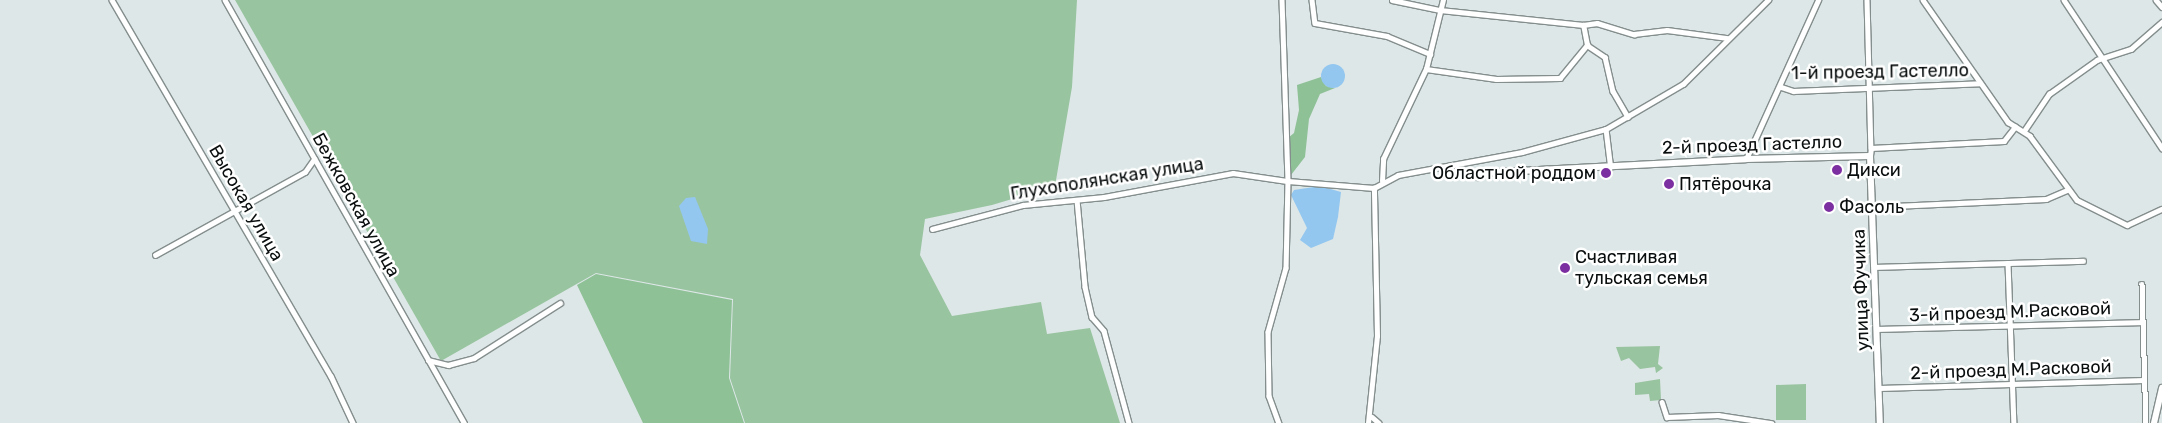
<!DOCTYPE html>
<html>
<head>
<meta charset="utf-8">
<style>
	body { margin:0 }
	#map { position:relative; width:2162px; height:423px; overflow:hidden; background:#dde7e7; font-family:Rubik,sans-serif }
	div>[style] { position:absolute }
	.green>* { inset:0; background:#99c4a0 }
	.forest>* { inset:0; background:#8fc197 }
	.water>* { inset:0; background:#93c7f0 }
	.round { border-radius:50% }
	.roads { filter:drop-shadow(1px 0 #848e8d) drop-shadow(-1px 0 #848e8d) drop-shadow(0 1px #848e8d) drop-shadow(0 -1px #848e8d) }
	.street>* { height:4.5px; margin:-2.25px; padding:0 2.25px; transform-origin:2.25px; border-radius:2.25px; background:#fff }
	.secondary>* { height:6px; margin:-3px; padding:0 3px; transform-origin:3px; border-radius:3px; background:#fff }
	.dots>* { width:14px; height:14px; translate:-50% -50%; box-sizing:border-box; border:2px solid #fff; border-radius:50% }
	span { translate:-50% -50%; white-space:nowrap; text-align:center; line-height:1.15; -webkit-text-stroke:5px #fff; paint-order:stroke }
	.street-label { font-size:18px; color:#0a0e0e }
	.poi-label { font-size:18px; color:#0a0e0e }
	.left { translate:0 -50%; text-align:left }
	.right { translate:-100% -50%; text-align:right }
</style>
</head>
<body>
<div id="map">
	<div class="green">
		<i style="clip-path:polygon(235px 0,1077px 0,1072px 87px,1055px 186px,992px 205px,925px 219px,920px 255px,952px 316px,1041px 302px,1047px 334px,1090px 328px,1120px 423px,745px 423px,730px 378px,733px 299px,596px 273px,441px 361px)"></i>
		<i style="clip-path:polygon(1660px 346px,1658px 364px,1663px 368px,1656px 373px,1655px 367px,1640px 369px,1629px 358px,1621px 361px,1616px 347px)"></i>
		<i style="clip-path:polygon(1660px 379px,1661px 400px,1650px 401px,1649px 394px,1635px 395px,1635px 383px)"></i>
		<i style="clip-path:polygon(1806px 384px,1806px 420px,1776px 420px,1776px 385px)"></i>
	</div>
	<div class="forest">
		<i style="clip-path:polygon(1321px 77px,1326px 86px,1335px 88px,1320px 94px,1309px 119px,1305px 157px,1291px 175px,1288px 173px,1288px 138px,1294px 133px,1299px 110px,1297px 85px)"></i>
		<i style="clip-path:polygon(596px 274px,732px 300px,729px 378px,744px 423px,643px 423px,577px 285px)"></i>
	</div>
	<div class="water">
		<i class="round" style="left:1321px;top:64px;width:24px;height:24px"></i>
		<i style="clip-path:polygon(1320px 186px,1341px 192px,1338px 217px,1333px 239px,1311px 248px,1300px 240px,1307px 228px,1291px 195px,1294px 190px)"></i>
		<i style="clip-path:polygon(695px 197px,708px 229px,707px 244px,691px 241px,679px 206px,686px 198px)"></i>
	</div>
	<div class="roads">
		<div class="street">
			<i style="left:112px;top:0;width:435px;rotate:59.8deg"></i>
			<i style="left:331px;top:376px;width:52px;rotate:64.9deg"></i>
			<i style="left:225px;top:0;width:486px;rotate:60.5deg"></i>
			<i style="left:1282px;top:0;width:181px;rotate:88.1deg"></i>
			<i style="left:1288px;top:181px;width:86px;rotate:4.7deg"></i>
			<i style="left:1374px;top:188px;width:27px;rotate:-28deg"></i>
			<i style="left:1398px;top:175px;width:126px;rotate:-10.5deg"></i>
			<i style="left:1522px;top:152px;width:87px;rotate:-15.3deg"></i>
			<i style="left:1606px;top:129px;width:89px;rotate:-30.3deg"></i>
			<i style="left:1683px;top:84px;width:120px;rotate:-44.7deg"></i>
			<i style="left:1312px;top:0;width:23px;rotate:83deg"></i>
			<i style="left:1315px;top:23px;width:73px;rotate:10.2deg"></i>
			<i style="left:1387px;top:36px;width:47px;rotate:22.7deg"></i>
			<i style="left:1392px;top:0;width:49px;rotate:11.8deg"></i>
			<i style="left:1440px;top:10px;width:144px;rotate:6deg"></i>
			<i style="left:1583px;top:25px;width:14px;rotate:-8deg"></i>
			<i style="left:1597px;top:23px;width:39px;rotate:17deg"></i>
			<i style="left:1634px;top:34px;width:33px;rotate:-7deg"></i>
			<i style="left:1667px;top:30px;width:61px;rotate:7.6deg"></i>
			<i style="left:1867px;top:0;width:148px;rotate:88.5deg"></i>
			<i style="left:1923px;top:0;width:149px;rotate:55.1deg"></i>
			<i style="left:2008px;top:122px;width:26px;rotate:32deg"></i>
			<i style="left:2030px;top:136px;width:79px;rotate:53.7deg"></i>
			<i style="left:2077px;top:200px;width:56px;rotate:26.6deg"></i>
			<i style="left:2127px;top:225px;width:38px;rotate:-25deg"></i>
			<i style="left:2064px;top:0;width:178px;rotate:56.5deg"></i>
			<i style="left:2156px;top:0;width:9px;rotate:49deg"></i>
			<i style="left:1587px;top:45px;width:22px;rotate:34deg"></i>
			<i style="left:1605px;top:57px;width:35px;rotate:77deg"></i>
			<i style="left:1613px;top:91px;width:30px;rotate:60deg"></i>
			<i style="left:1426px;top:69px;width:71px;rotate:8.1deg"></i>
			<i style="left:1496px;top:79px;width:64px;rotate:-0.9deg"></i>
			<i style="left:1560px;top:78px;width:43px;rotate:-50.7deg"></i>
			<i style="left:1587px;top:45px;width:20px;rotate:-101deg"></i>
			<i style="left:1781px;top:87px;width:13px;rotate:18deg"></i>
			<i style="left:1793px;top:91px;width:187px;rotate:-2.4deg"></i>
			<i style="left:1606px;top:129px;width:38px;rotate:83deg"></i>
			<i style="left:2024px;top:131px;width:45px;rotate:-56deg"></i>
			<i style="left:2049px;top:94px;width:59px;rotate:-35.3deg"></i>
			<i style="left:2097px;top:60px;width:36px;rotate:-18deg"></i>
			<i style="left:2131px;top:49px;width:41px;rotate:-41.1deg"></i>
			<i style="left:1870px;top:156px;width:8px;rotate:-83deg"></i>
			<i style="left:1871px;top:148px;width:133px;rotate:-3deg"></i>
			<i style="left:2004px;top:141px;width:18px;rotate:-52deg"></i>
			<i style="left:1746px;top:159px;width:175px;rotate:-65.6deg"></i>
			<i style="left:1382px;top:181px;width:22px;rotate:-87deg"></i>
			<i style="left:1383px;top:159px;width:100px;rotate:-64.5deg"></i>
			<i style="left:1426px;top:69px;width:71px;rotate:-76.2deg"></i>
			<i style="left:1077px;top:200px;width:87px;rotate:84.7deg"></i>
			<i style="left:1085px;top:287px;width:31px;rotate:77deg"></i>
			<i style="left:1092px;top:317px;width:18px;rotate:49deg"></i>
			<i style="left:1104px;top:331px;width:95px;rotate:74.8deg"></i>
			<i style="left:1872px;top:207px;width:174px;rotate:-2.6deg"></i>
			<i style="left:2046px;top:199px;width:23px;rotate:-23deg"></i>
			<i style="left:932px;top:229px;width:94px;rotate:-14.8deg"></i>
			<i style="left:1023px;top:205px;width:81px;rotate:-5.6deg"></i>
			<i style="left:1104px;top:197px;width:131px;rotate:-10.5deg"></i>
			<i style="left:1233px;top:173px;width:56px;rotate:8.3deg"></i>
			<i style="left:1288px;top:181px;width:87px;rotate:91.3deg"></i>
			<i style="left:1286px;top:268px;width:66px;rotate:105.7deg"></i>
			<i style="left:1268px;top:332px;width:64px;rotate:89.1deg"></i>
			<i style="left:1269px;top:396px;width:29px;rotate:70deg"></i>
			<i style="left:155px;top:255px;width:171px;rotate:-29deg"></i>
			<i style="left:305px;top:172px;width:16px;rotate:-55deg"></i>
			<i style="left:2008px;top:263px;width:160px;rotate:87.9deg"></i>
			<i style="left:1875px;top:267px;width:208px;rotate:-1.7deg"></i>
			<i style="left:2142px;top:284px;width:139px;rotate:88.4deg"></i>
			<i style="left:1878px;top:329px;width:265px;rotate:-1.5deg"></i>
			<i style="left:428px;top:360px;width:21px;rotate:14deg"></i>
			<i style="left:448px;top:365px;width:27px;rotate:-15deg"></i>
			<i style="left:474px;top:358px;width:102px;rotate:-32.6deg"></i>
			<i style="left:1879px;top:388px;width:265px;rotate:-1.7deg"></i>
			<i style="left:1662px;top:402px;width:16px;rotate:72deg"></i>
			<i style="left:1667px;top:417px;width:51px;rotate:-2.2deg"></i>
			<i style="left:1718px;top:415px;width:54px;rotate:8.6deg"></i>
			<i style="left:1372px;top:417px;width:9px;rotate:41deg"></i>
			<i style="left:1368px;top:423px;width:87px;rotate:-84.1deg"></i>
			<i style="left:1377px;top:336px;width:148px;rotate:-91.2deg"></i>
		</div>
		<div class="secondary">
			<i style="left:1478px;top:177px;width:5px;rotate:-53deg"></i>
			<i style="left:1481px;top:173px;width:265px;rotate:-3deg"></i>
			<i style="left:1746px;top:159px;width:124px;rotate:-1.4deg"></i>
			<i style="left:1870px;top:156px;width:267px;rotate:87.9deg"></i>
			<i style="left:2154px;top:423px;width:36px;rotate:-77deg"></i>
		</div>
	</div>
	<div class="dots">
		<i style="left:1837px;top:170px;background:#7c2fa0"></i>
		<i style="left:1606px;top:173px;background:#7c2fa0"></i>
		<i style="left:1669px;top:184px;background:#7c2fa0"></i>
		<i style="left:1829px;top:207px;background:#7c2fa0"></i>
		<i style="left:1565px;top:268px;background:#7c2fa0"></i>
	</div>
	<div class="street-label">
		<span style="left:1880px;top:72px;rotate:-1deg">1-й проезд Гастелло</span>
		<span style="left:1752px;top:145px;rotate:-2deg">2-й проезд Гастелло</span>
		<span style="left:1107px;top:179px;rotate:-9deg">Глухополянская улица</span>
		<span style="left:246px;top:203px;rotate:60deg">Высокая улица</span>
		<span style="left:356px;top:205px;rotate:61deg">Бежковская улица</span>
		<span style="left:1861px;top:290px;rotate:-92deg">улица Фучика</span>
		<span style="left:2010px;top:312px;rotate:-2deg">3-й проезд М.Расковой</span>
		<span style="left:2011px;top:370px;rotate:-2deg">2-й проезд М.Расковой</span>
	</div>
	<div class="poi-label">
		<span class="left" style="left:1847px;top:170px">Дикси</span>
		<span class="right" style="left:1596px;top:173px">Областной роддом</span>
		<span class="left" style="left:1679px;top:184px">Пятёрочка</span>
		<span class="left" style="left:1839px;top:207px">Фасоль</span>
		<span class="left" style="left:1575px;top:268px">Счастливая<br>тульская семья</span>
	</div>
</div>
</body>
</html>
